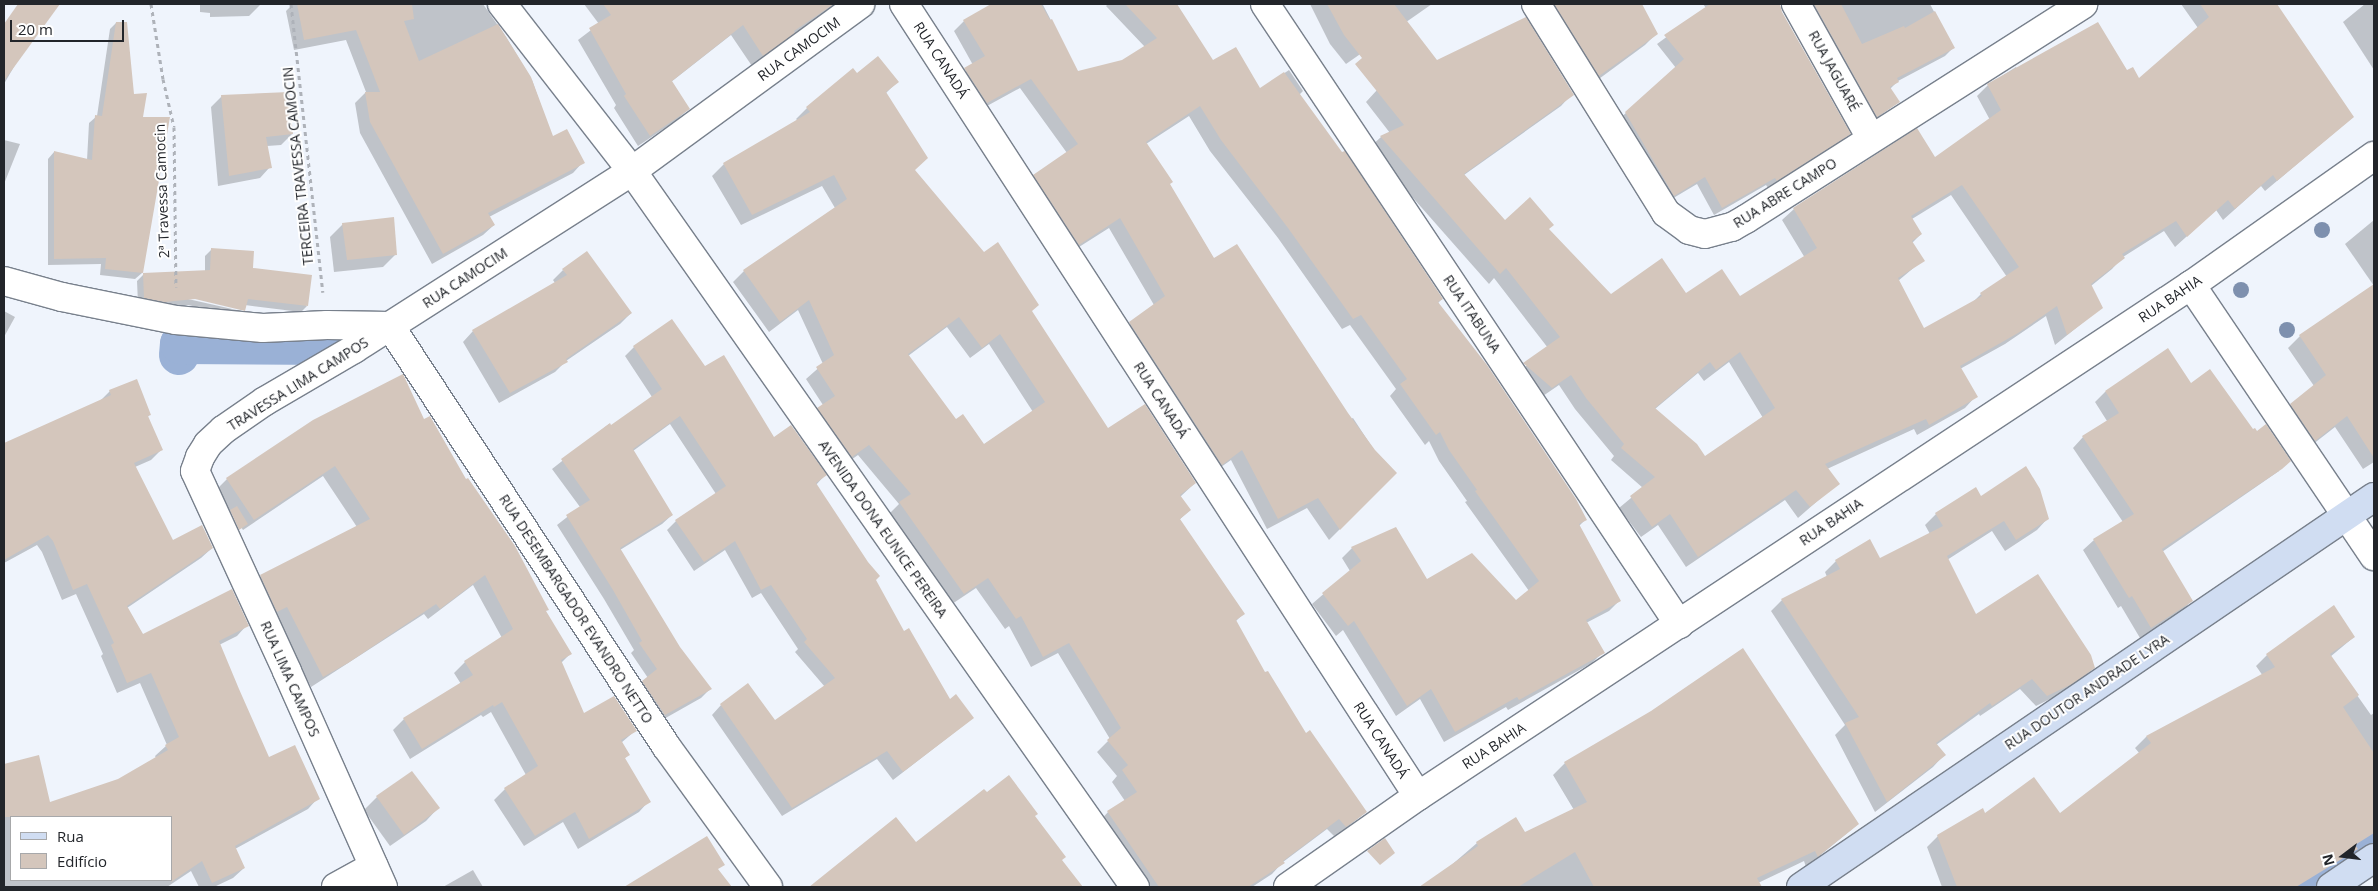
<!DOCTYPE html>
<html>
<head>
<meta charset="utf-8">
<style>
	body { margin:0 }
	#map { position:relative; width:2378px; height:891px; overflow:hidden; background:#eff4fc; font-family:"Open Sans",sans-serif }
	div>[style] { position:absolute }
	.shadow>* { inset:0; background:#0003 }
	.canal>* { height:40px; margin:-20px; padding:0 20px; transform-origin:20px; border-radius:20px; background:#9ab1d6 }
	.building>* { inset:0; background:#d4c6bc }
	.path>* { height:3px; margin-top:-1.5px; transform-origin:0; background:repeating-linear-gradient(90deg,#aeb2b9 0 4px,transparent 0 8px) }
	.roads { filter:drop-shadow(1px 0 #78808c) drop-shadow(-1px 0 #78808c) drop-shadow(0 1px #78808c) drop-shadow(0 -1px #78808c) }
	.minor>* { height:28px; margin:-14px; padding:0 14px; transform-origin:14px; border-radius:14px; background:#fff }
	.secondary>* { height:28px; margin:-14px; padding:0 14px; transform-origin:14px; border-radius:14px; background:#d0ddf2 }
	.trees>* { width:16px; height:16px; margin:-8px; border-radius:50%; background:#7e90ae }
	span { translate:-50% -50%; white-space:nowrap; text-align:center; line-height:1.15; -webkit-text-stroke:4px #fff; paint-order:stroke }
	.street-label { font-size:14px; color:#22252a }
	.frame { position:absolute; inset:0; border:5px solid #22252a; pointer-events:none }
	.legend { position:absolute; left:10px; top:816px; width:162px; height:65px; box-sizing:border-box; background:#fff; border:1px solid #a7a8aa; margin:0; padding:6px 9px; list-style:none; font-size:15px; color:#22252a }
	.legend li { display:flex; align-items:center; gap:10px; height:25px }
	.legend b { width:25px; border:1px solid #a7a8aa }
	.north { position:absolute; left:2318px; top:831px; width:50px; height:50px; -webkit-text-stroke:4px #fff; paint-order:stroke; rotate:255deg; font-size:14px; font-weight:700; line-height:20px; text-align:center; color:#22252a }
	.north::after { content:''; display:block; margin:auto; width:18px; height:22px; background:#22252a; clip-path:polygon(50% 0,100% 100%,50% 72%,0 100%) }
	.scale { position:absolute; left:10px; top:20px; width:114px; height:22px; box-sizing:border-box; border:2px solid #22252a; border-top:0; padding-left:6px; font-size:15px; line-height:18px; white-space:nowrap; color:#22252a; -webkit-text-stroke:4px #fff; paint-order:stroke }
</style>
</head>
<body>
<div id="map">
	<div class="shadow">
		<i style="clip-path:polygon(17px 4px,139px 4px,137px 5px)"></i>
		<i style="clip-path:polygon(200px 4px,261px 4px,249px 16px,210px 17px,210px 13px,200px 12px)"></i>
		<i style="clip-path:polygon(293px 4px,483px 4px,506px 37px,532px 80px,552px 138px,583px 162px,573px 173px,489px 217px,494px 225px,483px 235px,432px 264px,360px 133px,355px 103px,366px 92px,346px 40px,294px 50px,286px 11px)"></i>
		<i style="clip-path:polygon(584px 4px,670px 4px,673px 8px,679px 4px,836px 4px,752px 66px,731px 35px,671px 82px,688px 109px,677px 120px,638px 146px,614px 108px,616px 105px,578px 40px,599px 24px)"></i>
		<i style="clip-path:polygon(993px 4px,1046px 4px,1043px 5px,1078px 72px,1122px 61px,1145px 47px,1106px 6px,1108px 4px,1176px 4px,1212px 62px,1259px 90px,1289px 70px,1303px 91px,1292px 102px,1442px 299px,1438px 303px,1585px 520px,1579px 526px,1619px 601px,1609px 611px,1586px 623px,1603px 652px,1592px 663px,1508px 710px,1506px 707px,1444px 742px,1420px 699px,1396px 716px,1343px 630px,1336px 636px,1312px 604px,1350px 571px,1342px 558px,1352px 548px,1426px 581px,1516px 602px,1529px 591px,1465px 502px,1467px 501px,1439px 461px,1429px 441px,1425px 445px,1390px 396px,1396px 389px,1350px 325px,1342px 329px,1278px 238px,1210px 151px,1189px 116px,1146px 144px,1169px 184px,1214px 259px,1351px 419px,1353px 418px,1374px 450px,1396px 473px,1329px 540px,1307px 508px,1267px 529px,1231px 460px,1211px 474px,1119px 333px,1154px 305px,1109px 228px,1068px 254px,1023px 186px,1034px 176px,1067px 153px,1020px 88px,976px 112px,954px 80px,973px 65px,954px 31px,964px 21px)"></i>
		<i style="clip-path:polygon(1310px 4px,1432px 4px,1346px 64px,1330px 44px)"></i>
		<i style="clip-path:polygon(1532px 4px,1640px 4px,1656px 34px,1645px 45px,1588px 87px)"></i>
		<i style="clip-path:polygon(1703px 4px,1779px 4px,1781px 12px,1849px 133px,1841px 142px,1768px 188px,1766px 185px,1714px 215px,1697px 184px,1665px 203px,1617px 121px,1676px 68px,1657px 44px,1706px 8px)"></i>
		<i style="clip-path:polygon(1801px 4px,1930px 4px,1953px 48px,1945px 56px,1898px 81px,1890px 89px,1898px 102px,1869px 124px)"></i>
		<i style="clip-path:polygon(evenodd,2181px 4px,2275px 4px,2353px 117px,2265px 191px,2261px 186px,2223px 220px,2216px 210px,2175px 247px,2164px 231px,2123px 257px,2112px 269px,2091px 286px,2102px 307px,2055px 345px,2046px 316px,2005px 344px,1960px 369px,1976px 396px,1965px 408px,1917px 435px,1914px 429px,1827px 469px,1838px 483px,1798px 518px,1785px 500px,1686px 567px,1658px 525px,1641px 537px,1619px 508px,1643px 488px,1611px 460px,1614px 456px,1575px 409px,1559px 385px,1540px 398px,1514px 376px,1548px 348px,1494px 278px,1489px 284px,1369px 148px,1381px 137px,1390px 133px,1366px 102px,1377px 90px,1572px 94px,1561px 106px,1464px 175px,1505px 221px,1548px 229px,1610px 296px,1686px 295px,1740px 298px,1805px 258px,1782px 220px,1794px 209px,1935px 159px,1990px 120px,1977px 96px,1988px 85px,2016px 67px,2018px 70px,2127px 72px,2139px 80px,2198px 28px,2181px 4px,1951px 195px,2007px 277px,1981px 294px,1971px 304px,1924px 330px,1898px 281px,1923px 260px,1912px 243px,1921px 234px,1912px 219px,1951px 195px,2181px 4px,1729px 362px,1763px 418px,1705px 458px,1655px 409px,1698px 373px,1704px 381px,1729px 362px)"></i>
		<i style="clip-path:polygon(2365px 4px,2374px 4px,2374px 70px,2343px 22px)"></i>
		<i style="clip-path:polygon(116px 23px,133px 95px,142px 118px,142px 273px,135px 279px,100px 275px,101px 264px,48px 265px,48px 159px,54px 152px,87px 160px,89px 123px,97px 116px,110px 29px)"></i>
		<i style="clip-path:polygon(4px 41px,27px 44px,4px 84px)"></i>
		<i style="clip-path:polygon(evenodd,857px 75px,897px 82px,885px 94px,914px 170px,1031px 312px,1107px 430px,1195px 483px,1180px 497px,1190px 510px,1179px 520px,1243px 614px,1235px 622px,1264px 674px,1305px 735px,1366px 812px,1335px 837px,1327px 829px,1283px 862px,1272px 874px,1252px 887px,1141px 887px,1097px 824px,1108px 812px,1125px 801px,1112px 782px,1117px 776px,1097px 752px,1110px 739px,1058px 653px,1031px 667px,1009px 626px,1005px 629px,976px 588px,952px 604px,889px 514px,899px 504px,858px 455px,841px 467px,807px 420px,823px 405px,806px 379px,823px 364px,798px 310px,769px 332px,733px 282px,744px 271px,835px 208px,822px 186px,741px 225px,712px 176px,724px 164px,798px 121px,796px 119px,807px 108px,857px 75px,947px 327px,970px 358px,989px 344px,1033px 412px,983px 445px,956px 421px,908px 356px,947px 327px)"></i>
		<i style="clip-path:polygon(222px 96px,292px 134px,281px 145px,267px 146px,270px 167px,260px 178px,218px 186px,211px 107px)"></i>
		<i style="clip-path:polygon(4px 140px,20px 144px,4px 184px)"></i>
		<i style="clip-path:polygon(2374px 220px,2374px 286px,2345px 244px)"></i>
		<i style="clip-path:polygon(343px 224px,396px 254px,383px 267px,334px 272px,330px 237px)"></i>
		<i style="clip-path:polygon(evenodd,211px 250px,251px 269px,307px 306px,301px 312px,245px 305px,237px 316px,188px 305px,158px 308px,138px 304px,137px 281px,143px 275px,205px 271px,205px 256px,211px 250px,189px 297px,241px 308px,241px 311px,188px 299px,189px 297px)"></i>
		<i style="clip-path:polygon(563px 270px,631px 313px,620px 324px,566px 361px,555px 372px,499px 403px,463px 342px,473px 331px,555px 283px,553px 280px)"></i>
		<i style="clip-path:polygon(2374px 286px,2374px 462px,2363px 469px,2335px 427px,2303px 452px,2279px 417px,2314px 386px,2288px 348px,2300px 336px)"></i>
		<i style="clip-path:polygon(4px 311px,15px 317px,4px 337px)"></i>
		<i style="clip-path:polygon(634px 347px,705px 368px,773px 439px,825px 475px,816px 485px,875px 580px,904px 633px,950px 701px,973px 718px,893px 780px,877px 759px,782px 816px,712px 715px,721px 705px,775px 722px,825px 687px,795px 652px,798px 649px,761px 593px,752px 598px,725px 550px,694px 571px,667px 530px,676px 521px,716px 494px,670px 424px,633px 451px,672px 515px,662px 524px,620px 550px,679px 647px,710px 689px,701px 698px,655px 724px,633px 691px,648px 678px,631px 653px,634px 650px,604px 599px,557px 525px,580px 507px,552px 469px,609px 424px,611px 427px,652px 397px,625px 356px)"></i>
		<i style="clip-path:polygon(2191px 384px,2279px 471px,2162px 552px,2191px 601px,2181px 612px,2140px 638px,2121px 606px,2118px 608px,2083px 550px,2094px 540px,2123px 522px,2073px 448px,2083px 437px,2107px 421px,2095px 402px,2105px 392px)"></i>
		<i style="clip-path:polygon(evenodd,110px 391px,150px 414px,147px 418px,161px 450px,151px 460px,135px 467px,172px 542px,212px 548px,201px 558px,127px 608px,143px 635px,247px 625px,237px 636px,219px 645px,268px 759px,318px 798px,308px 809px,235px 849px,244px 868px,233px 878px,214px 887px,199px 887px,191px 871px,167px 887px,4px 887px,4px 765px,38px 757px,49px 804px,118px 781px,156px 758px,155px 756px,167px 745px,140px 683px,117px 693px,101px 656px,103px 654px,76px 594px,62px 600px,42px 552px,37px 545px,4px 563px,4px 444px,100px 401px,110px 391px,11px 817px,171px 817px,171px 880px,11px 880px,11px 817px)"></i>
		<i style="clip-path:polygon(314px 421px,424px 421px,466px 481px,570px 654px,561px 663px,584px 715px,636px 730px,621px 743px,628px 755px,624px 759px,649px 801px,639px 812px,578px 849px,563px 822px,524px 846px,494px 800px,505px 789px,526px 775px,491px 712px,483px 717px,481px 715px,410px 759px,393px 730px,404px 719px,461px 684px,454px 673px,465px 662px,502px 638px,473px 585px,428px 619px,424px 614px,311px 687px,275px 617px,250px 587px,261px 576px,357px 527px,323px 476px,243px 530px,216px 490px,227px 479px)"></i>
		<i style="clip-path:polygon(1981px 497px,2048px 518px,2037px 530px,2005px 551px,1992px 531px,1947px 560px,1976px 616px,2093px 668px,2082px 679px,2060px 694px,2036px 706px,2020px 689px,1980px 716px,1979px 714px,1936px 745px,1944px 755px,1933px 767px,1875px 812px,1835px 735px,1845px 725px,1771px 611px,1782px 600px,1827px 577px,1825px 572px,1836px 561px,1880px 560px,1930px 534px,1925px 525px,1936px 514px)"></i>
		<i style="clip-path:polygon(2354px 637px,2330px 657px,2371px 715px,2374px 713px,2374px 836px,2355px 848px,2345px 859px,2303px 887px,1942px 887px,1927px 847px,1938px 836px,1985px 814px,2060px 815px,2140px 754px,2135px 748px,2146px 737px,2263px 676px,2256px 666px,2267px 655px)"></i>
		<i style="clip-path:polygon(1565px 763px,1858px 824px,1806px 867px,1804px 861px,1758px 883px,1760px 887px,1426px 887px,1477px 843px,1525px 834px,1574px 810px,1553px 775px)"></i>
		<i style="clip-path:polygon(986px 794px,1034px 816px,1061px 860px,1081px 887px,932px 887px,930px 884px,926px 887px,828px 887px,823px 879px,915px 844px)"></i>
		<i style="clip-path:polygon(377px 797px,438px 808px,426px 821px,390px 846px,364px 810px)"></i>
		<i style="clip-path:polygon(697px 844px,730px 887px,626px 887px)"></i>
		<i style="clip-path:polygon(473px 870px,483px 887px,443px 887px)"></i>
	</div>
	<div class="canal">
		<i style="left:179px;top:355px;width:11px;rotate:-85deg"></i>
		<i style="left:180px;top:344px;width:150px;rotate:0.4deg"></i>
		<i style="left:2309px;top:887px;width:78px;rotate:-34.1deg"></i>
	</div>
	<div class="building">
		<i style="clip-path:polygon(18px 4px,60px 4px,4px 81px,4px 24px)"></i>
		<i style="clip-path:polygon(297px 4px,412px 4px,414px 19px,404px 21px,419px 61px,498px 24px,531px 77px,553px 136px,567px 129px,585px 163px,488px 213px,495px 225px,443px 254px,370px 122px,365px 92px,380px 92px,356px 30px,304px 40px)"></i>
		<i style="clip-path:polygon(603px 4px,834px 4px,794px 31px,795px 33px,763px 56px,743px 25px,672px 81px,690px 109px,650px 136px,624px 96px,626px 94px,589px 28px,611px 15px)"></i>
		<i style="clip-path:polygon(991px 4px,1041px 4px,1050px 20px,1052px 19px,1078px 71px,1122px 60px,1157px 38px,1125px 4px,1177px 4px,1213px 60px,1236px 47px,1260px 88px,1284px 72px,1342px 152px,1345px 151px,1443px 299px,1438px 302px,1487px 365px,1576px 499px,1587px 520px,1579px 524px,1621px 601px,1586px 620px,1605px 653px,1519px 700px,1517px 697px,1455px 732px,1431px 689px,1407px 706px,1354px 621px,1348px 626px,1322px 593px,1361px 561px,1351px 547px,1396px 527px,1427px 579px,1472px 553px,1516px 600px,1539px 581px,1475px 491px,1477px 490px,1449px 450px,1440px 432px,1436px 435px,1400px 384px,1407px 379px,1361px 315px,1353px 319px,1288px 228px,1221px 140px,1200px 106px,1146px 142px,1173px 182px,1170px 184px,1214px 258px,1237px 244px,1348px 413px,1375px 450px,1397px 473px,1340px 530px,1318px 498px,1278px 519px,1242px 450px,1222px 465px,1129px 322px,1165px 296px,1120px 218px,1079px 245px,1033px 175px,1078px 144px,1031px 79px,987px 103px,964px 68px,985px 56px,963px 20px)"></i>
		<i style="clip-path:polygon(evenodd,1327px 4px,1394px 4px,1437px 60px,1526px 17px,1574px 95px,1464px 174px,1505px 220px,1530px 197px,1554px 225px,1549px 229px,1611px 294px,1662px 258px,1686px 293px,1722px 269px,1740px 296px,1817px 248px,1793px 208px,1917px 128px,1935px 157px,2001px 110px,1987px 84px,2098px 22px,2127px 70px,2133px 67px,2139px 78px,2209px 17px,2200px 4px,2277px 4px,2354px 117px,2277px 181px,2273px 175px,2235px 209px,2228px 200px,2187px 237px,2176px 221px,2122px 254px,2125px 258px,2091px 284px,2103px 308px,2067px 335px,2057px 306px,2018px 333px,1960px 366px,1978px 397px,1929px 425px,1926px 419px,1825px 464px,1840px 484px,1810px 507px,1796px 490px,1698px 557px,1670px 514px,1652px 527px,1630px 496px,1655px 477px,1621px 448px,1624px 444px,1586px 398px,1571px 375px,1552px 388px,1523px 363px,1560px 337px,1506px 268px,1500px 274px,1380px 136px,1404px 125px,1355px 64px,1362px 58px,1344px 35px,1327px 4px,1962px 185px,2019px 267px,1980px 293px,1982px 296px,1924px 328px,1898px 278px,1925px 261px,1912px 241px,1922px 234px,1911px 216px,1962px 185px,1327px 4px,1740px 352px,1775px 408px,1705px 456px,1697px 444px,1655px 408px,1710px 362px,1716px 370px,1740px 352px)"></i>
		<i style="clip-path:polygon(1554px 4px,1642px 4px,1658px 34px,1599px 76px)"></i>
		<i style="clip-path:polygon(1710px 4px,1780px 4px,1782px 12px,1851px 134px,1777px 181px,1775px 178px,1722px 208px,1705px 177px,1674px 196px,1625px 112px,1684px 59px,1664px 35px)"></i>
		<i style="clip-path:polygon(1814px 4px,1841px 4px,1862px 44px,1904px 26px,1905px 28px,1935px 11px,1955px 48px,1897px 78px,1899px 82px,1890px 87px,1900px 102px,1877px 117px)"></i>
		<i style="clip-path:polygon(116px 22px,127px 22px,134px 94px,147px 93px,143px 117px,170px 117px,143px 273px,105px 269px,106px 258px,54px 259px,54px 151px,92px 160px,95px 115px,102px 116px)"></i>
		<i style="clip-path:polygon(evenodd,878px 56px,899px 82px,886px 92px,928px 158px,915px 170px,984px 252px,998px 242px,1039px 305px,1032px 311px,1108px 428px,1145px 404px,1196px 483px,1180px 495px,1191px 510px,1180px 519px,1245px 614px,1236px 620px,1265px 672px,1268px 671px,1306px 733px,1310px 730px,1367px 812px,1346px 827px,1339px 819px,1283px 861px,1285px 863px,1248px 887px,1159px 887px,1107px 811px,1137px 792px,1122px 770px,1128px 765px,1107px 740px,1121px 728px,1069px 643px,1043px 657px,1021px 616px,1016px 619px,988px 578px,964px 594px,899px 502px,911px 494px,869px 445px,852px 457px,817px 408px,835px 396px,816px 367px,834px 355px,809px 300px,780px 322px,743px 270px,847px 199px,834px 175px,752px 215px,723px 163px,810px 112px,806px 107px,853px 68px,857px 73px,878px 56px,959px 317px,982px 348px,1000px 334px,1045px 402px,984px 444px,963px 414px,956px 419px,908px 354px,959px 317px)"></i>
		<i style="clip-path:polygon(289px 92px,293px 134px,266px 137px,272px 168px,229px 176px,221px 95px)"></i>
		<i style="clip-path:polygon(394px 217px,397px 255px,347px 260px,342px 223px)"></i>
		<i style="clip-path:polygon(211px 248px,254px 251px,253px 268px,312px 275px,308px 306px,248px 299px,245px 311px,195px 299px,165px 302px,144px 298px,143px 273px,210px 270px)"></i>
		<i style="clip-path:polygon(587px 251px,632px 313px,566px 359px,568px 362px,510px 393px,472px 330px,567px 275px,562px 269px)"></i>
		<i style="clip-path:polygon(2374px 284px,2374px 458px,2347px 416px,2315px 441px,2290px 404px,2326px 375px,2299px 335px)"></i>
		<i style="clip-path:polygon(672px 319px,705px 366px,724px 355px,774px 437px,791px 425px,827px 475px,816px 483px,868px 562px,880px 576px,876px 580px,904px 631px,909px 628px,950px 699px,956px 694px,974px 718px,903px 772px,887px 751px,792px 808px,720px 704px,748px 683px,775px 720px,835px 678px,804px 642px,807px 639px,771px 585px,761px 590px,735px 541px,704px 562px,675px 520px,726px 486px,680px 416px,633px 449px,673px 515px,620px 548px,680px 647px,712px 689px,665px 715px,642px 681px,657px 669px,639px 643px,642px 641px,613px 590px,566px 515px,590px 500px,561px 459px,610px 423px,611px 425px,662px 389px,633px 346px)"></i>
		<i style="clip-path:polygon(2168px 348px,2191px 383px,2210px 369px,2253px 429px,2255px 428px,2257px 431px,2266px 424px,2291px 461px,2282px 469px,2162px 549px,2193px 601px,2151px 628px,2132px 596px,2129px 598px,2093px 539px,2134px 514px,2082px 436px,2119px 413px,2105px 391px)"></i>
		<i style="clip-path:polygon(403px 374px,424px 419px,430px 416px,466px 479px,468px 478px,515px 546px,549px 610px,546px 611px,572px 654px,561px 660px,584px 713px,614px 696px,637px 731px,621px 740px,630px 755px,625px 758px,651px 802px,589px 839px,575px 812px,535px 836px,504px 788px,538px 766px,502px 702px,494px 707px,493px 705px,422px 749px,403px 718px,473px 675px,464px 661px,513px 629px,485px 575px,440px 609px,436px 604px,348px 663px,323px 677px,287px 607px,277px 612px,260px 575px,370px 519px,335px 466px,254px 520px,226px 478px,313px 420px)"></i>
		<i style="clip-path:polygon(137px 379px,151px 415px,148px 416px,163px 450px,134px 463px,173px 540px,202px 525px,213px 548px,127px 606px,143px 634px,232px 589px,249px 626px,219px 641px,239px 689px,269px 757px,295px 745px,320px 799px,235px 846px,245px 868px,212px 883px,202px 861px,171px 882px,171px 817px,4px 817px,4px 764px,39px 755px,50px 802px,118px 779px,168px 750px,165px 745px,179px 737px,151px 673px,127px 683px,111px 645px,114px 643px,87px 584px,73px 590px,53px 541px,48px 535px,4px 560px,4px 443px,111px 395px,109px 390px)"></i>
		<i style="clip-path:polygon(2026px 466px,2040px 489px,2049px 519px,2016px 540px,2004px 521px,1947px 556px,1976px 614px,2038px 574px,2091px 655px,2095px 668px,2072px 684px,2047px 696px,2032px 679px,1992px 706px,1990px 703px,1936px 743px,1946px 755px,1887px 802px,1845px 723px,1859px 717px,1781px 599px,1840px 569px,1835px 560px,1870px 539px,1880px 558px,1943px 526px,1935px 513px,1976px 487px,1981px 496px)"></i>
		<i style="clip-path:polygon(237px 506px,248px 524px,239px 530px,230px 510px)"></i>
		<i style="clip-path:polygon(2334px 605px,2355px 637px,2330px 654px,2359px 695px,2343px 707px,2374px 753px,2374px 833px,2355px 845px,2358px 849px,2296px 887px,1957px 887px,1937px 835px,1983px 808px,1985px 813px,2034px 777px,2060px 813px,2151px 743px,2146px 736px,2275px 667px,2266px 654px)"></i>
		<i style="clip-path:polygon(1743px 648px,1859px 824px,1820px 855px,1818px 857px,1815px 851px,1757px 878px,1762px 887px,1594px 887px,1575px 852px,1518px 887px,1419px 887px,1478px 846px,1476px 842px,1516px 817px,1525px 832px,1587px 802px,1564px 762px,1651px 711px)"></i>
		<i style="clip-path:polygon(412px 771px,440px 808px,404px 835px,376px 796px)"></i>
		<i style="clip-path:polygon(1009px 775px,1038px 814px,1035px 816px,1066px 857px,1062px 860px,1083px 887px,809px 887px,896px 817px,916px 842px,984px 789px,987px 792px)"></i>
		<i style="clip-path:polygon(707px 836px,725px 865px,718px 869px,732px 887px,624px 887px)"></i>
		<i style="clip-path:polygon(1385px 838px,1395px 853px,1380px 865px,1367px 851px)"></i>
	</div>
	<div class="path">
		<i style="left:151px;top:4px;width:76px;rotate:80.9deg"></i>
		<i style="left:163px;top:79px;width:49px;rotate:77.1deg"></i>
		<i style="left:174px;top:127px;width:160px;rotate:89.3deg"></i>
		<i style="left:291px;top:4px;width:290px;rotate:83.7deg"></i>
	</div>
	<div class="roads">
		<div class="minor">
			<i style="left:502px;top:4px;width:212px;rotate:52.1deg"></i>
			<i style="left:632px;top:171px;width:875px;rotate:54.91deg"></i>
			<i style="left:904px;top:4px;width:944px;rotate:57.02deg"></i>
			<i style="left:1265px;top:4px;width:746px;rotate:56.27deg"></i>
			<i style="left:1536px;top:4px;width:246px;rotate:58.1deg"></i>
			<i style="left:1666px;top:213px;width:29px;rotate:36deg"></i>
			<i style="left:1689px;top:230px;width:16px;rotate:14deg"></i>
			<i style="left:1705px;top:234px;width:28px;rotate:-15deg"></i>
			<i style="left:1732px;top:227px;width:16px;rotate:-30deg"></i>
			<i style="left:1746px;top:219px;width:400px;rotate:-32.5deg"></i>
			<i style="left:1796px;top:4px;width:154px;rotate:60.8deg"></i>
			<i style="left:4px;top:281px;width:60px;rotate:15.4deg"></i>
			<i style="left:62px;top:297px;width:116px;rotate:11.4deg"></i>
			<i style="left:176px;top:320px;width:87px;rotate:5.3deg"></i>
			<i style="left:263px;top:328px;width:64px;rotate:-2.7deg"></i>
			<i style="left:327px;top:325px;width:63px;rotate:0.9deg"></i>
			<i style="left:2191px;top:285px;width:327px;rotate:56deg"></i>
			<i style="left:390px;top:326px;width:503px;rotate:56.69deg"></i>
			<i style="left:666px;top:746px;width:174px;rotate:54.1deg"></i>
			<i style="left:336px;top:887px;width:43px;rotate:-28.9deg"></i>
			<i style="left:383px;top:887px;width:236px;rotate:-114deg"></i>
			<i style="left:287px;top:671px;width:220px;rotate:-114.7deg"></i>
			<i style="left:195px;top:471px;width:15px;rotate:-70deg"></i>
			<i style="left:200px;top:457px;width:15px;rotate:-58deg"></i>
			<i style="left:208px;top:444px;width:21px;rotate:-43deg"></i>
			<i style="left:223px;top:430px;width:51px;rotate:-34.6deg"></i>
			<i style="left:265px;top:401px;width:103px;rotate:-30.3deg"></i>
			<i style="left:354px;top:349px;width:330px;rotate:-32.6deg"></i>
			<i style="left:632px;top:171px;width:283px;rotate:-36.2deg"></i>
			<i style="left:1288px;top:887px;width:159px;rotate:-35deg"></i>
			<i style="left:1418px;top:796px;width:927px;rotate:-33.47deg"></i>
			<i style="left:2191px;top:285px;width:224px;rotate:-35.2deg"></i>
		</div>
		<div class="secondary">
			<i style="left:1801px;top:887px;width:693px;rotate:-34.24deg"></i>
			<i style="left:2331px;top:887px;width:52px;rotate:-34deg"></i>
		</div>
	</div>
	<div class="trees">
		<i style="left:2322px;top:230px"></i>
		<i style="left:2241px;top:290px"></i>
		<i style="left:2287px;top:330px"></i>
	</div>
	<div class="street-label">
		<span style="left:799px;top:49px;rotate:-36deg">RUA CAMOCIM</span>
		<span style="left:941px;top:60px;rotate:57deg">RUA CANADÁ</span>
		<span style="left:1834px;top:71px;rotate:61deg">RUA JAGUARÉ</span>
		<span style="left:298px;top:166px;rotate:-96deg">TERCEIRA TRAVESSA CAMOCIN</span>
		<span style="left:162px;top:191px;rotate:-92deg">2ª Travessa Camocin</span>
		<span style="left:1785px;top:193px;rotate:-32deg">RUA ABRE CAMPO</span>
		<span style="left:465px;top:278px;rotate:-33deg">RUA CAMOCIM</span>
		<span style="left:2170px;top:299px;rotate:-34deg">RUA BAHIA</span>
		<span style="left:1472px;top:314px;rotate:56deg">RUA ITABUNA</span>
		<span style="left:298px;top:384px;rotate:-32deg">TRAVESSA LIMA CAMPOS</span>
		<span style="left:1161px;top:400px;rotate:57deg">RUA CANADÁ</span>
		<span style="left:1831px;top:522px;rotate:-34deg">RUA BAHIA</span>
		<span style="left:883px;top:529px;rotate:55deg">AVENIDA DONA EUNICE PEREIRA</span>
		<span style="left:576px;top:609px;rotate:57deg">RUA DESEMBARGADOR EVANDRO NETTO</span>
		<span style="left:290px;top:679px;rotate:66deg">RUA LIMA CAMPOS</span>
		<span style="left:2087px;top:692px;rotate:-34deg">RUA DOUTOR ANDRADE LYRA</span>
		<span style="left:1381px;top:740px;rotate:57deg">RUA CANADÁ</span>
		<span style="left:1494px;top:746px;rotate:-33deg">RUA BAHIA</span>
	</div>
	<div class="frame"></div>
	<ul class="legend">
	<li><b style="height:6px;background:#d0ddf2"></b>Rua</li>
	<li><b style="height:14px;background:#d4c6bc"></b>Edifício</li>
	</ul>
	<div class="north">N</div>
	<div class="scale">20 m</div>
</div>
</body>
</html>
